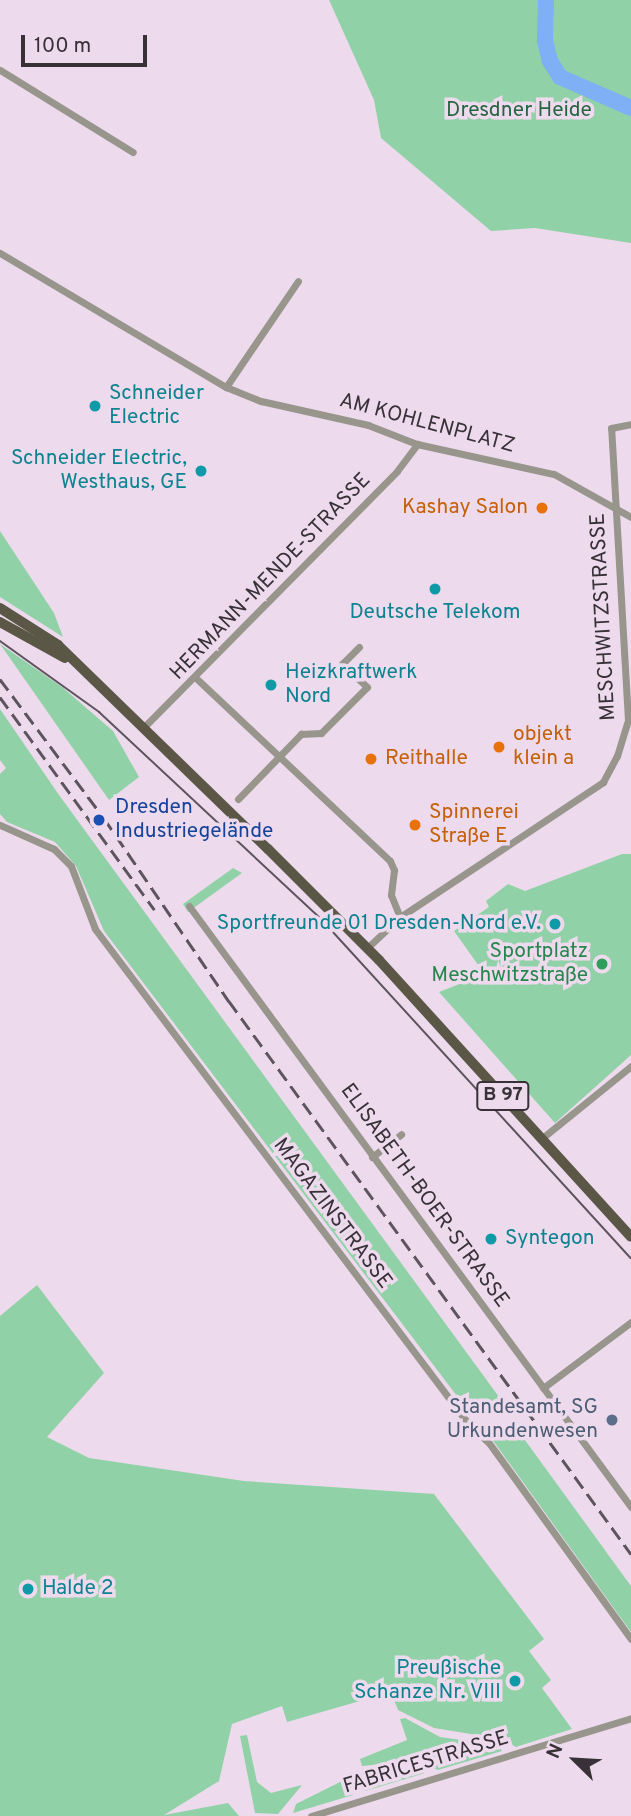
<!DOCTYPE html>
<html>
<head>
<meta charset="utf-8">
<style>
	body { margin:0 }
	#map { position:relative; width:631px; height:1816px; overflow:hidden; background:#eddbed; font-family:Overpass,sans-serif }
	div>[style] { position:absolute }
	.green>* { inset:0; background:#91d1a7 }
	.river>* { height:16px; margin:-8px; padding:0 8px; transform-origin:8px; border-radius:8px; background:#7faff5 }
	.minor>* { height:7px; margin:-3.5px; padding:0 3.5px; transform-origin:3.5px; border-radius:3.5px; background:#98958c }
	.primary>* { height:10px; margin:-5px; padding:0 5px; transform-origin:5px; border-radius:5px; background:#5b5747 }
	.tram>* { height:2px; margin:-1px; padding:0 1px; transform-origin:1px; border-radius:1px; background:#5e545e }
	.rail>* { height:2.5px; margin-top:-1.25px; transform-origin:0; background:repeating-linear-gradient(90deg,#5e545e 0 14px,transparent 0 21px) }
	.dots>* { width:19px; height:19px; translate:-50% -50%; box-sizing:border-box; border:4px solid #eddbed; border-radius:50% }
	span { translate:-50% -50%; white-space:nowrap; text-align:center; line-height:1.15; -webkit-text-stroke:7px #eddbed; paint-order:stroke }
	.shield-label span { padding:2px 5px; background:#eddbed; border:2px solid; border-radius:5px; -webkit-text-stroke-width:0 }
	.shield-label { font-size:19px; color:#383138; font-weight:700 }
	.park-label { font-size:21px; color:#276441 }
	.culture-label { font-size:21px; color:#0d838f }
	.left { translate:0 -50%; text-align:left }
	.right { translate:-100% -50%; text-align:right }
	.street-label { font-size:21px; color:#383138 }
	.food-label { font-size:21px; color:#c56008 }
	.transit-label { font-size:21px; color:#164399 }
	.leisure-label { font-size:21px; color:#27864d }
	.service-label { font-size:21px; color:#4e5e75 }
	.north { position:absolute; left:540px; top:1725px; width:70px; height:70px; -webkit-text-stroke:5px #eddbed; paint-order:stroke; rotate:294deg; font-size:19px; font-weight:700; line-height:28px; text-align:center; color:#383138 }
	.north::after { content:''; display:block; margin:auto; width:24px; height:32px; background:#383138; clip-path:polygon(50% 0,100% 100%,50% 72%,0 100%) }
	.scale { position:absolute; left:21px; top:35px; width:126px; height:32px; box-sizing:border-box; border:4px solid #383138; border-top:0; padding-left:9px; font-size:21px; line-height:24px; white-space:nowrap; color:#383138; -webkit-text-stroke:5px #eddbed; paint-order:stroke }
</style>
</head>
<body>
<div id="map">
	<div class="green">
		<i style="clip-path:polygon(329px 0,631px 0,631px 243px,535px 228px,491px 231px,381px 138px,374px 100px)"></i>
		<i style="clip-path:polygon(0 531px,54px 613px,63px 637px,0 597px)"></i>
		<i style="clip-path:polygon(0 644px,62px 687px,113px 731px,139px 777px,109px 800px)"></i>
		<i style="clip-path:polygon(0 709px,59px 795px,510px 1412px,477px 1413px,460px 1400px,104px 931px,76px 866px,55px 842px,7px 822px,0 814px,0 774px,6px 768px,0 760px)"></i>
		<i style="clip-path:polygon(622px 854px,631px 854px,631px 1055px,555px 1123px,439px 992px,462px 983px,481px 969px,454px 931px,489px 907px,486px 901px,508px 884px,525px 891px)"></i>
		<i style="clip-path:polygon(233px 868px,242px 873px,188px 912px,183px 904px)"></i>
		<i style="clip-path:polygon(37px 1285px,104px 1373px,47px 1437px,89px 1458px,244px 1481px,434px 1494px,544px 1639px,529px 1651px,551px 1680px,542px 1688px,572px 1729px,516px 1747px,501px 1739px,434px 1728px,398px 1710px,391px 1692px,287px 1722px,282px 1706px,232px 1724px,219px 1781px,164px 1815px,228px 1803px,239px 1816px,0 1816px,0 1316px)"></i>
		<i style="clip-path:polygon(507px 1425px,514px 1425px,631px 1586px,631px 1632px,489px 1435px)"></i>
		<i style="clip-path:polygon(405px 1718px,440px 1737px,497px 1745px,502px 1751px,438px 1770px,417px 1761px,362px 1766px,360px 1759px,407px 1740px,400px 1719px)"></i>
		<i style="clip-path:polygon(247px 1735px,257px 1782px,271px 1793px,302px 1785px,278px 1814px,255px 1813px,240px 1736px)"></i>
		<i style="clip-path:polygon(414px 1768px,425px 1773px,365px 1791px,359px 1774px)"></i>
		<i style="clip-path:polygon(348px 1778px,353px 1795px,293px 1813px,296px 1804px)"></i>
	</div>
	<div class="river">
		<i style="left:546px;top:0;width:41px;rotate:91.4deg"></i>
		<i style="left:545px;top:41px;width:21px;rotate:76deg"></i>
		<i style="left:550px;top:61px;width:19px;rotate:58deg"></i>
		<i style="left:560px;top:77px;width:77px;rotate:23.6deg"></i>
	</div>
	<div class="minor">
		<i style="left:0;top:70px;width:156px;rotate:31.7deg"></i>
		<i style="left:0;top:253px;width:263px;rotate:30.7deg"></i>
		<i style="left:226px;top:387px;width:38px;rotate:22deg"></i>
		<i style="left:261px;top:401px;width:110px;rotate:12.6deg"></i>
		<i style="left:368px;top:425px;width:53px;rotate:21.2deg"></i>
		<i style="left:417px;top:444px;width:140px;rotate:12.4deg"></i>
		<i style="left:554px;top:474px;width:88px;rotate:29.2deg"></i>
		<i style="left:226px;top:387px;width:128px;rotate:-55.8deg"></i>
		<i style="left:197px;top:679px;width:265px;rotate:43.3deg"></i>
		<i style="left:390px;top:861px;width:10px;rotate:66deg"></i>
		<i style="left:394px;top:870px;width:25px;rotate:97deg"></i>
		<i style="left:391px;top:895px;width:24px;rotate:68deg"></i>
		<i style="left:143px;top:728px;width:361px;rotate:-45.3deg"></i>
		<i style="left:397px;top:471px;width:34px;rotate:-53deg"></i>
		<i style="left:238px;top:799px;width:91px;rotate:-45.9deg"></i>
		<i style="left:301px;top:734px;width:20px;rotate:-3deg"></i>
		<i style="left:321px;top:733px;width:65px;rotate:-45deg"></i>
		<i style="left:367px;top:687px;width:34px;rotate:-137deg"></i>
		<i style="left:342px;top:664px;width:24px;rotate:-45deg"></i>
		<i style="left:0;top:825px;width:59px;rotate:24deg"></i>
		<i style="left:54px;top:849px;width:24px;rotate:45deg"></i>
		<i style="left:71px;top:866px;width:67px;rotate:69.1deg"></i>
		<i style="left:95px;top:929px;width:623px;rotate:52.96deg"></i>
		<i style="left:470px;top:1426px;width:25px;rotate:42deg"></i>
		<i style="left:489px;top:1443px;width:242px;rotate:54.1deg"></i>
		<i style="left:189px;top:906px;width:746px;rotate:53.67deg"></i>
		<i style="left:367px;top:948px;width:45px;rotate:-43.2deg"></i>
		<i style="left:400px;top:917px;width:244px;rotate:-33.6deg"></i>
		<i style="left:603px;top:782px;width:30px;rotate:-62deg"></i>
		<i style="left:617px;top:756px;width:38px;rotate:-73deg"></i>
		<i style="left:628px;top:720px;width:292px;rotate:-93.3deg"></i>
		<i style="left:611px;top:428px;width:20px;rotate:-11deg"></i>
		<i style="left:541px;top:1139px;width:116px;rotate:-39deg"></i>
		<i style="left:372px;top:1157px;width:37px;rotate:-38deg"></i>
		<i style="left:543px;top:1388px;width:110px;rotate:-36.9deg"></i>
		<i style="left:311px;top:1816px;width:335px;rotate:-17deg"></i>
	</div>
	<div class="primary">
		<i style="left:0;top:608px;width:69px;rotate:32.5deg"></i>
		<i style="left:58px;top:645px;width:293px;rotate:44.2deg"></i>
		<i style="left:268px;top:849px;width:157px;rotate:45deg"></i>
		<i style="left:379px;top:960px;width:374px;rotate:47.7deg"></i>
		<i style="left:0;top:622px;width:74px;rotate:29deg"></i>
	</div>
	<div class="tram">
		<i style="left:0;top:641px;width:122px;rotate:35.6deg"></i>
		<i style="left:99px;top:712px;width:304px;rotate:43deg"></i>
		<i style="left:321px;top:919px;width:459px;rotate:47.6deg"></i>
	</div>
	<div class="rail">
		<i style="left:0;top:679px;width:174px;rotate:53.2deg"></i>
		<i style="left:104px;top:818px;width:222px;rotate:55.7deg"></i>
		<i style="left:229px;top:1001px;width:684px;rotate:53.98deg"></i>
		<i style="left:0;top:697px;width:263px;rotate:54deg"></i>
	</div>
	<div class="dots">
		<i style="left:95px;top:406px;background:#0f9aa8"></i>
		<i style="left:201px;top:471px;background:#0f9aa8"></i>
		<i style="left:542px;top:508px;background:#e8710a"></i>
		<i style="left:435px;top:589px;background:#0f9aa8"></i>
		<i style="left:271px;top:685px;background:#0f9aa8"></i>
		<i style="left:499px;top:747px;background:#e8710a"></i>
		<i style="left:371px;top:759px;background:#e8710a"></i>
		<i style="left:99px;top:820px;background:#1a4fb4"></i>
		<i style="left:415px;top:825px;background:#e8710a"></i>
		<i style="left:555px;top:924px;background:#0f9aa8"></i>
		<i style="left:602px;top:964px;background:#2e9e5b"></i>
		<i style="left:491px;top:1239px;background:#0f9aa8"></i>
		<i style="left:612px;top:1420px;background:#5c6f8a"></i>
		<i style="left:28px;top:1589px;background:#0f9aa8"></i>
		<i style="left:515px;top:1681px;background:#0f9aa8"></i>
	</div>
	<div class="shield-label">
		<span style="left:503px;top:1096px">B 97</span>
	</div>
	<div class="park-label">
		<span style="left:519px;top:111px">Dresdner Heide</span>
	</div>
	<div class="culture-label">
		<span class="left" style="left:109px;top:406px">Schneider<br>Electric</span>
		<span class="right" style="left:187px;top:471px">Schneider Electric,<br>Westhaus, GE</span>
		<span style="left:435px;top:613px">Deutsche Telekom</span>
		<span class="left" style="left:285px;top:685px">Heizkraftwerk<br>Nord</span>
		<span class="right" style="left:541px;top:924px">Sportfreunde 01 Dresden-Nord e.V.</span>
		<span class="left" style="left:505px;top:1239px">Syntegon</span>
		<span class="left" style="left:42px;top:1589px">Halde 2</span>
		<span class="right" style="left:501px;top:1681px">Preußische<br>Schanze Nr. VIII</span>
	</div>
	<div class="street-label">
		<span style="left:427px;top:424px;rotate:15deg">AM KOHLENPLATZ</span>
		<span style="left:271px;top:577px;rotate:-46deg">HERMANN-MENDE-STRASSE</span>
		<span style="left:604px;top:617px;rotate:-93deg">MESCHWITZSTRASSE</span>
		<span style="left:424px;top:1196px;rotate:54deg">ELISABETH-BOER-STRASSE</span>
		<span style="left:332px;top:1214px;rotate:53deg">MAGAZINSTRASSE</span>
		<span style="left:426px;top:1763px;rotate:-17deg">FABRICESTRASSE</span>
	</div>
	<div class="food-label">
		<span class="right" style="left:528px;top:508px">Kashay Salon</span>
		<span class="left" style="left:513px;top:747px">objekt<br>klein a</span>
		<span class="left" style="left:385px;top:759px">Reithalle</span>
		<span class="left" style="left:429px;top:825px">Spinnerei<br>Straße E</span>
	</div>
	<div class="transit-label">
		<span class="left" style="left:115px;top:820px">Dresden<br>Industriegelände</span>
	</div>
	<div class="leisure-label">
		<span class="right" style="left:588px;top:964px">Sportplatz<br>Meschwitzstraße</span>
	</div>
	<div class="service-label">
		<span class="right" style="left:598px;top:1420px">Standesamt, SG<br>Urkundenwesen</span>
	</div>
	<div class="north">N</div>
	<div class="scale">100 m</div>
</div>
</body>
</html>
